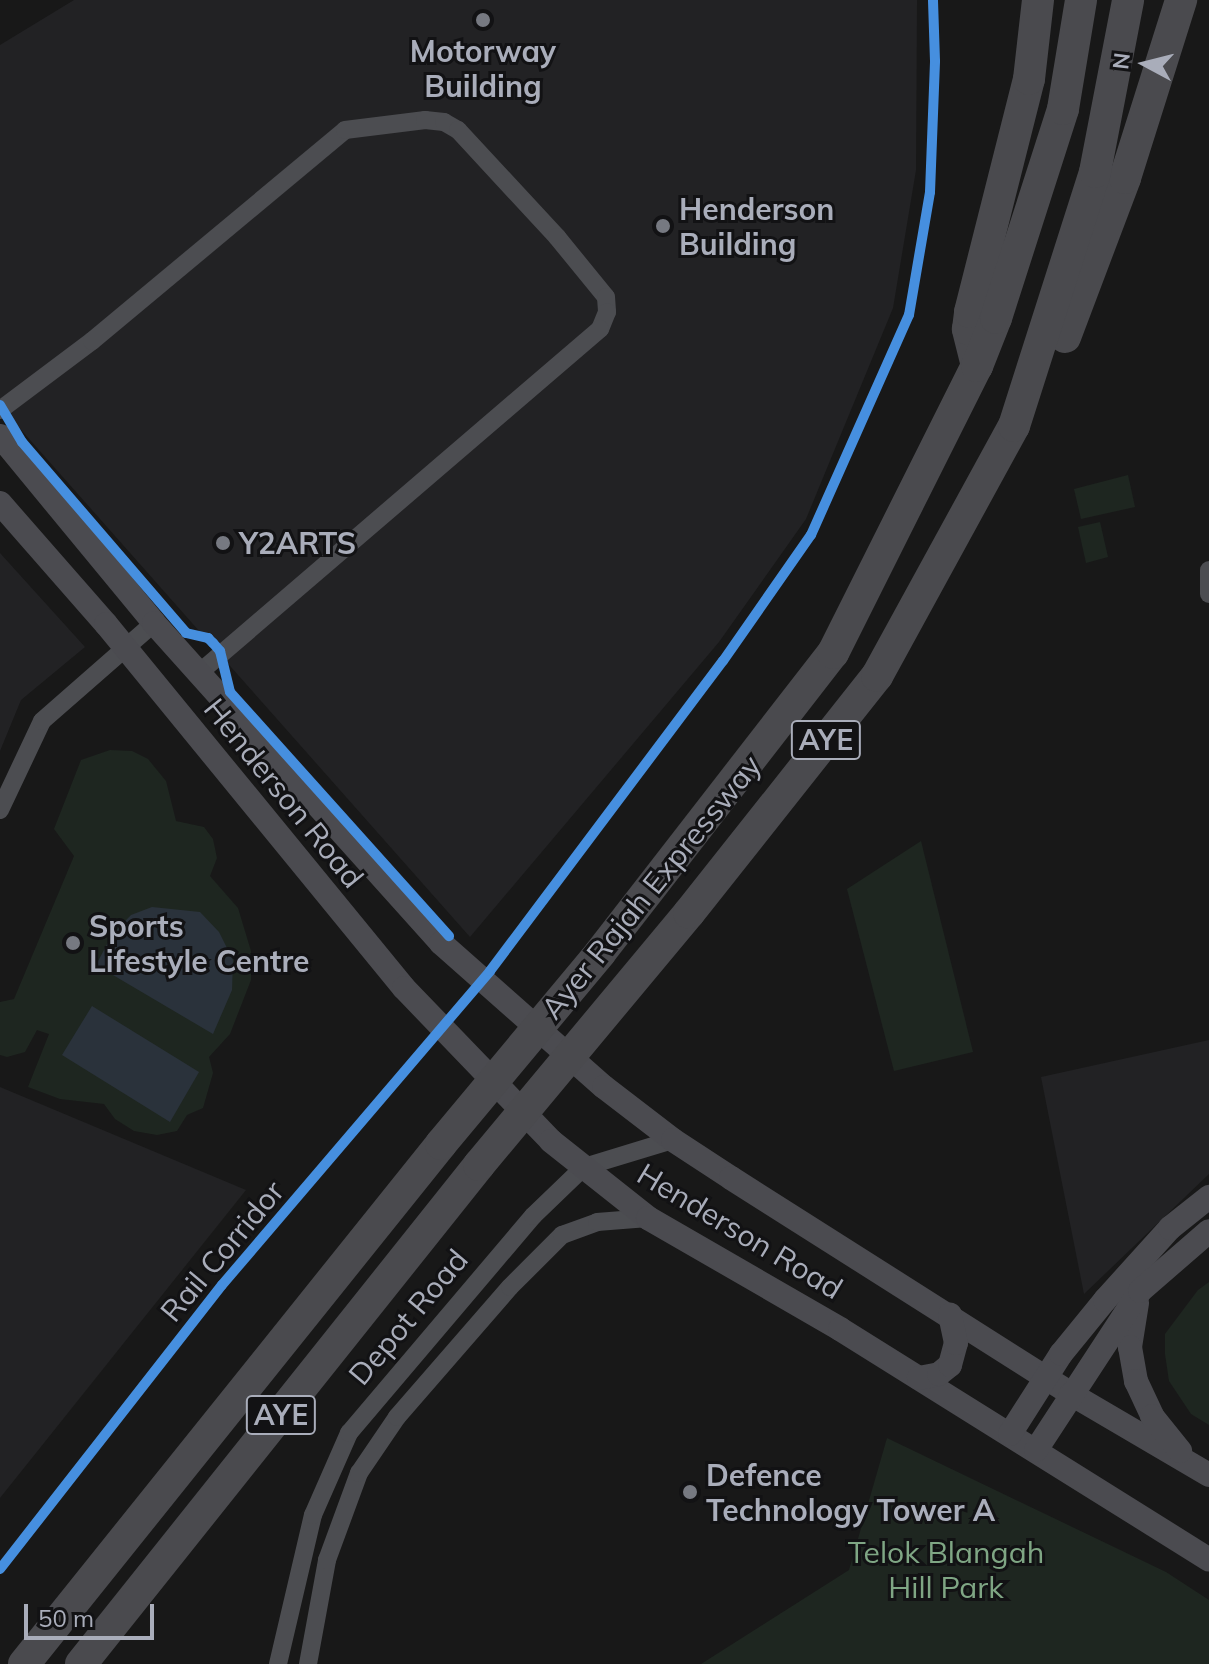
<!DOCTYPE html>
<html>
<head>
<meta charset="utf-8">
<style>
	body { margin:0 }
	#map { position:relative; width:1209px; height:1664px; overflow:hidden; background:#181818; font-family:Mulish,sans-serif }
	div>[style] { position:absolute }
	.built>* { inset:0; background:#222224 }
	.green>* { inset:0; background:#1e2620 }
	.water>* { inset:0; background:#2a323b }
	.street>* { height:18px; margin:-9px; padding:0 9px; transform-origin:9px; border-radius:9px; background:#4c4d51 }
	.secondary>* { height:24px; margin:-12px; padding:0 12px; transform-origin:12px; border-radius:12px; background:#4b4b50 }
	.highway>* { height:32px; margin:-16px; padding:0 16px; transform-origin:16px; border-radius:16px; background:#4a4a4e }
	.cycleway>* { height:10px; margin:-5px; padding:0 5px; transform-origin:5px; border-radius:5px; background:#468fdf }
	.dots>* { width:22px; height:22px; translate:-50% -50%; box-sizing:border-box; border:4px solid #121214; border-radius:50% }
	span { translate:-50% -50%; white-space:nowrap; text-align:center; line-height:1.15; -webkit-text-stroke:6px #121214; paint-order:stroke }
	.shield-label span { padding:2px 6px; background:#121214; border:2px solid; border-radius:6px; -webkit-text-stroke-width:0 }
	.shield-label { font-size:28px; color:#a9adba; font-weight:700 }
	.poi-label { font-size:30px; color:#a9adba; font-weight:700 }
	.left { translate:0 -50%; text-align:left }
	.street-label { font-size:30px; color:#a9adba }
	.park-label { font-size:30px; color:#7fa684 }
	.north { position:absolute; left:1105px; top:24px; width:80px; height:80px; -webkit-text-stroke:6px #121214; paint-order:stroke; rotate:277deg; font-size:22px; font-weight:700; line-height:32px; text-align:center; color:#a9adba }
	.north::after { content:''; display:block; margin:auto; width:28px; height:36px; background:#a9adba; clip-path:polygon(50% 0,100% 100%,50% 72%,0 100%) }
	.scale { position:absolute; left:24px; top:1604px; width:130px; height:36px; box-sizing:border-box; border:4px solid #a9adba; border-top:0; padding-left:10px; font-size:24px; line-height:28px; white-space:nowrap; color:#a9adba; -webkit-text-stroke:6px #121214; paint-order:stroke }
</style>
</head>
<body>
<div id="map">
	<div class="built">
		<i style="clip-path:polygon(74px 0,917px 0,916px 170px,893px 308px,806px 519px,719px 642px,470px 937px,0 406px,0 45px)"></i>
		<i style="clip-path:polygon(0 553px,85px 647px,21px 700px,0 751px)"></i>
		<i style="clip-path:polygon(1209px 1040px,1209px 1174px,1084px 1294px,1041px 1077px)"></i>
		<i style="clip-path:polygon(0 1087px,246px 1190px,0 1498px)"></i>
	</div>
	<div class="green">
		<i style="clip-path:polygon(1128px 475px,1135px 507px,1081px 519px,1074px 489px)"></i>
		<i style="clip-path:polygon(1100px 522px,1108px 557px,1086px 563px,1078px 527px)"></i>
		<i style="clip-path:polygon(110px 750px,132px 751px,148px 759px,166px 781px,176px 821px,204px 827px,213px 839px,217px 858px,210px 876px,238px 908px,251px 951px,251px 980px,230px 1034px,209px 1057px,213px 1073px,203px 1108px,187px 1115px,177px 1131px,157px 1135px,134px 1131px,115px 1119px,104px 1104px,60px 1099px,28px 1087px,49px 1034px,37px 1030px,25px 1052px,7px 1057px,0 1055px,0 1002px,14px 999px,74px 856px,54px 829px,81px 760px)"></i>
		<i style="clip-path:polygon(921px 841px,973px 1052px,894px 1071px,847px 889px)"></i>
		<i style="clip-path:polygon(1209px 1282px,1209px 1425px,1191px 1414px,1169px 1381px,1165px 1354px,1165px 1334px,1198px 1290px)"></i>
		<i style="clip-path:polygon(887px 1438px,1166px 1572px,1209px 1600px,1209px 1664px,701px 1664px,849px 1570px)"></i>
	</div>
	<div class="water">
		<i style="clip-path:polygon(152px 907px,200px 912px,219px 932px,233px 960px,232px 990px,213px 1034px,96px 965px,112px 935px,131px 915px)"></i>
		<i style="clip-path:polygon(92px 1006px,199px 1072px,170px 1122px,62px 1055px)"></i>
	</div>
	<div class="street">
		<i style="left:0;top:410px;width:115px;rotate:-36.9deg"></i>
		<i style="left:92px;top:341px;width:329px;rotate:-39.8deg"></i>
		<i style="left:345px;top:130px;width:81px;rotate:-7.1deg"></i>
		<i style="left:425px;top:120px;width:19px;rotate:6deg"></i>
		<i style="left:444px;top:122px;width:16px;rotate:30deg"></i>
		<i style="left:458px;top:130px;width:146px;rotate:47.2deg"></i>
		<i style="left:557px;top:237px;width:77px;rotate:50.8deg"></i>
		<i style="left:606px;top:297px;width:15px;rotate:86deg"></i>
		<i style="left:607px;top:312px;width:18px;rotate:112deg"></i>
		<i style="left:600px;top:329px;width:528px;rotate:139.38deg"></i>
		<i style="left:1209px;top:570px;width:24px;rotate:90deg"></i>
		<i style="left:0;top:810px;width:98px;rotate:-64.7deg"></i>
		<i style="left:42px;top:721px;width:149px;rotate:-41.2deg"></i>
		<i style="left:278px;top:1664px;width:153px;rotate:-76.8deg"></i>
		<i style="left:313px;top:1515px;width:90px;rotate:-66.3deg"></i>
		<i style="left:349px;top:1433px;width:285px;rotate:-49.7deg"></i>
		<i style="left:533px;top:1216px;width:71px;rotate:-43.9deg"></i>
		<i style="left:584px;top:1167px;width:93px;rotate:-16.9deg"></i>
		<i style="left:308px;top:1664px;width:106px;rotate:-79.6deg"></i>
		<i style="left:327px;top:1560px;width:93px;rotate:-69.8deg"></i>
		<i style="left:359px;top:1473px;width:68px;rotate:-55.8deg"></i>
		<i style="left:397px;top:1417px;width:172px;rotate:-49deg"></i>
		<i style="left:510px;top:1287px;width:74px;rotate:-45deg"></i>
		<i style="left:562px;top:1235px;width:37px;rotate:-20deg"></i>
		<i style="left:597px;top:1222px;width:51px;rotate:-4.5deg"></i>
	</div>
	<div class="secondary">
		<i style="left:0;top:436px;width:242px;rotate:50.5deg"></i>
		<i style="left:154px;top:623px;width:430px;rotate:48.1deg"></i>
		<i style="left:441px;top:943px;width:217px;rotate:41.5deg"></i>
		<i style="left:604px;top:1087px;width:87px;rotate:37.5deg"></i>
		<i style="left:673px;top:1140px;width:69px;rotate:33.2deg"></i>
		<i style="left:731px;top:1178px;width:403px;rotate:32.4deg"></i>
		<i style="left:1071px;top:1394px;width:160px;rotate:30.4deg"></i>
		<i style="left:0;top:503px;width:161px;rotate:48.8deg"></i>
		<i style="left:106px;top:624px;width:470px;rotate:50.7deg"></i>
		<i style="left:404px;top:988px;width:212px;rotate:46.1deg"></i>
		<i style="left:551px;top:1141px;width:124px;rotate:38.4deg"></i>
		<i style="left:648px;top:1218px;width:222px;rotate:30deg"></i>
		<i style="left:840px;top:1329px;width:435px;rotate:32deg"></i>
		<i style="left:1137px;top:1303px;width:45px;rotate:99deg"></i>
		<i style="left:1130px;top:1347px;width:35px;rotate:80deg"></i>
		<i style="left:1136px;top:1381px;width:38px;rotate:65deg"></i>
		<i style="left:1152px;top:1416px;width:45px;rotate:51.3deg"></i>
		<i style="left:919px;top:1378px;width:20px;rotate:-11deg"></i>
		<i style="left:939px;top:1374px;width:14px;rotate:-39deg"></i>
		<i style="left:950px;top:1365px;width:23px;rotate:-75deg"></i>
		<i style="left:956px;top:1343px;width:29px;rotate:-102deg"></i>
		<i style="left:1010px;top:1434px;width:95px;rotate:-57.5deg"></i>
		<i style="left:1061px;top:1354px;width:70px;rotate:-50.8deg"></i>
		<i style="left:1105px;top:1300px;width:97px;rotate:-47.9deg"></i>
		<i style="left:1170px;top:1228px;width:50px;rotate:-38.5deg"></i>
		<i style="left:1036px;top:1450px;width:190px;rotate:-56.8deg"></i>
		<i style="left:1140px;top:1291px;width:91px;rotate:-41deg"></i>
	</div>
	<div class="highway">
		<i style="left:1065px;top:337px;width:170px;rotate:-69.3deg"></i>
		<i style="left:1125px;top:178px;width:187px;rotate:-72.5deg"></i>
		<i style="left:977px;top:366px;width:38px;rotate:-104deg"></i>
		<i style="left:968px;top:329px;width:17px;rotate:-83deg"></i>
		<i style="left:970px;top:312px;width:240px;rotate:-75.8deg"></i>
		<i style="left:1029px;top:79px;width:80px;rotate:-83.5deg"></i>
		<i style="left:24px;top:1664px;width:667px;rotate:-51.27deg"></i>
		<i style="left:441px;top:1144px;width:249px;rotate:-50.2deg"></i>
		<i style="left:600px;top:953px;width:380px;rotate:-52.2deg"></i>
		<i style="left:833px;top:653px;width:321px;rotate:-63.4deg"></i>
		<i style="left:977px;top:366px;width:52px;rotate:-68.4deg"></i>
		<i style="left:996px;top:318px;width:219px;rotate:-72.2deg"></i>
		<i style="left:1063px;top:109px;width:110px;rotate:-80.6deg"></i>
		<i style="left:81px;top:1664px;width:638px;rotate:-51.42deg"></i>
		<i style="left:479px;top:1165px;width:328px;rotate:-50.2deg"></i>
		<i style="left:689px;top:913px;width:303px;rotate:-51.6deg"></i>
		<i style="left:877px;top:676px;width:285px;rotate:-61.3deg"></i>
		<i style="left:1014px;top:426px;width:267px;rotate:-72.3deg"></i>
		<i style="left:1095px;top:172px;width:175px;rotate:-79.1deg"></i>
	</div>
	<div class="cycleway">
		<i style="left:0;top:405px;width:43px;rotate:59.3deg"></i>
		<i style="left:22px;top:442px;width:252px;rotate:49.3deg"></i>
		<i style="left:186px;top:633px;width:23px;rotate:13deg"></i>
		<i style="left:208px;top:638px;width:7px;rotate:45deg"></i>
		<i style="left:213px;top:643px;width:11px;rotate:49deg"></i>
		<i style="left:220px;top:651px;width:42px;rotate:76.3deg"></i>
		<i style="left:230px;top:692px;width:328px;rotate:48.1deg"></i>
		<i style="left:0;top:1569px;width:360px;rotate:-52deg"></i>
		<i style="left:222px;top:1285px;width:413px;rotate:-49.5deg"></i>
		<i style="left:490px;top:971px;width:388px;rotate:-53.1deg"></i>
		<i style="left:723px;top:661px;width:154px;rotate:-55.1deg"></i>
		<i style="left:811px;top:535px;width:241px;rotate:-66deg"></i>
		<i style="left:909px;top:315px;width:125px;rotate:-80.3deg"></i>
		<i style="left:930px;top:192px;width:131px;rotate:-87.8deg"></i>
		<i style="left:935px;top:61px;width:61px;rotate:-91.9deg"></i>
	</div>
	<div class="dots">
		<i style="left:483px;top:20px;background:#767981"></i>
		<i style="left:663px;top:226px;background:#767981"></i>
		<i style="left:223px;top:543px;background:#767981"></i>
		<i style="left:73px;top:943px;background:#767981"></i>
		<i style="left:690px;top:1492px;background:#767981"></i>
	</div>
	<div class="shield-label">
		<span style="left:826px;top:740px">AYE</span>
		<span style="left:281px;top:1415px">AYE</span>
	</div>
	<div class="poi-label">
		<span style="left:483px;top:68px">Motorway<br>Building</span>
		<span class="left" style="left:679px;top:226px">Henderson<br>Building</span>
		<span class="left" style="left:239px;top:543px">Y2ARTS</span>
		<span class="left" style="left:89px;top:943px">Sports<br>Lifestyle Centre</span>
		<span class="left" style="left:706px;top:1492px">Defence<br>Technology Tower A</span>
	</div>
	<div class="street-label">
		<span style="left:284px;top:793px;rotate:51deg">Henderson Road</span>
		<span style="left:651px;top:887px;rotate:-51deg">Ayer Rajah Expressway</span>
		<span style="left:740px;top:1231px;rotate:31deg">Henderson Road</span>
		<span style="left:222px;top:1251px;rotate:-50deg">Rail Corridor</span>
		<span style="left:408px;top:1317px;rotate:-50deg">Depot Road</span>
	</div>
	<div class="park-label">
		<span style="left:946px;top:1569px">Telok Blangah<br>Hill Park</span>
	</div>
	<div class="north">N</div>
	<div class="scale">50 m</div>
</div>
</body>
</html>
